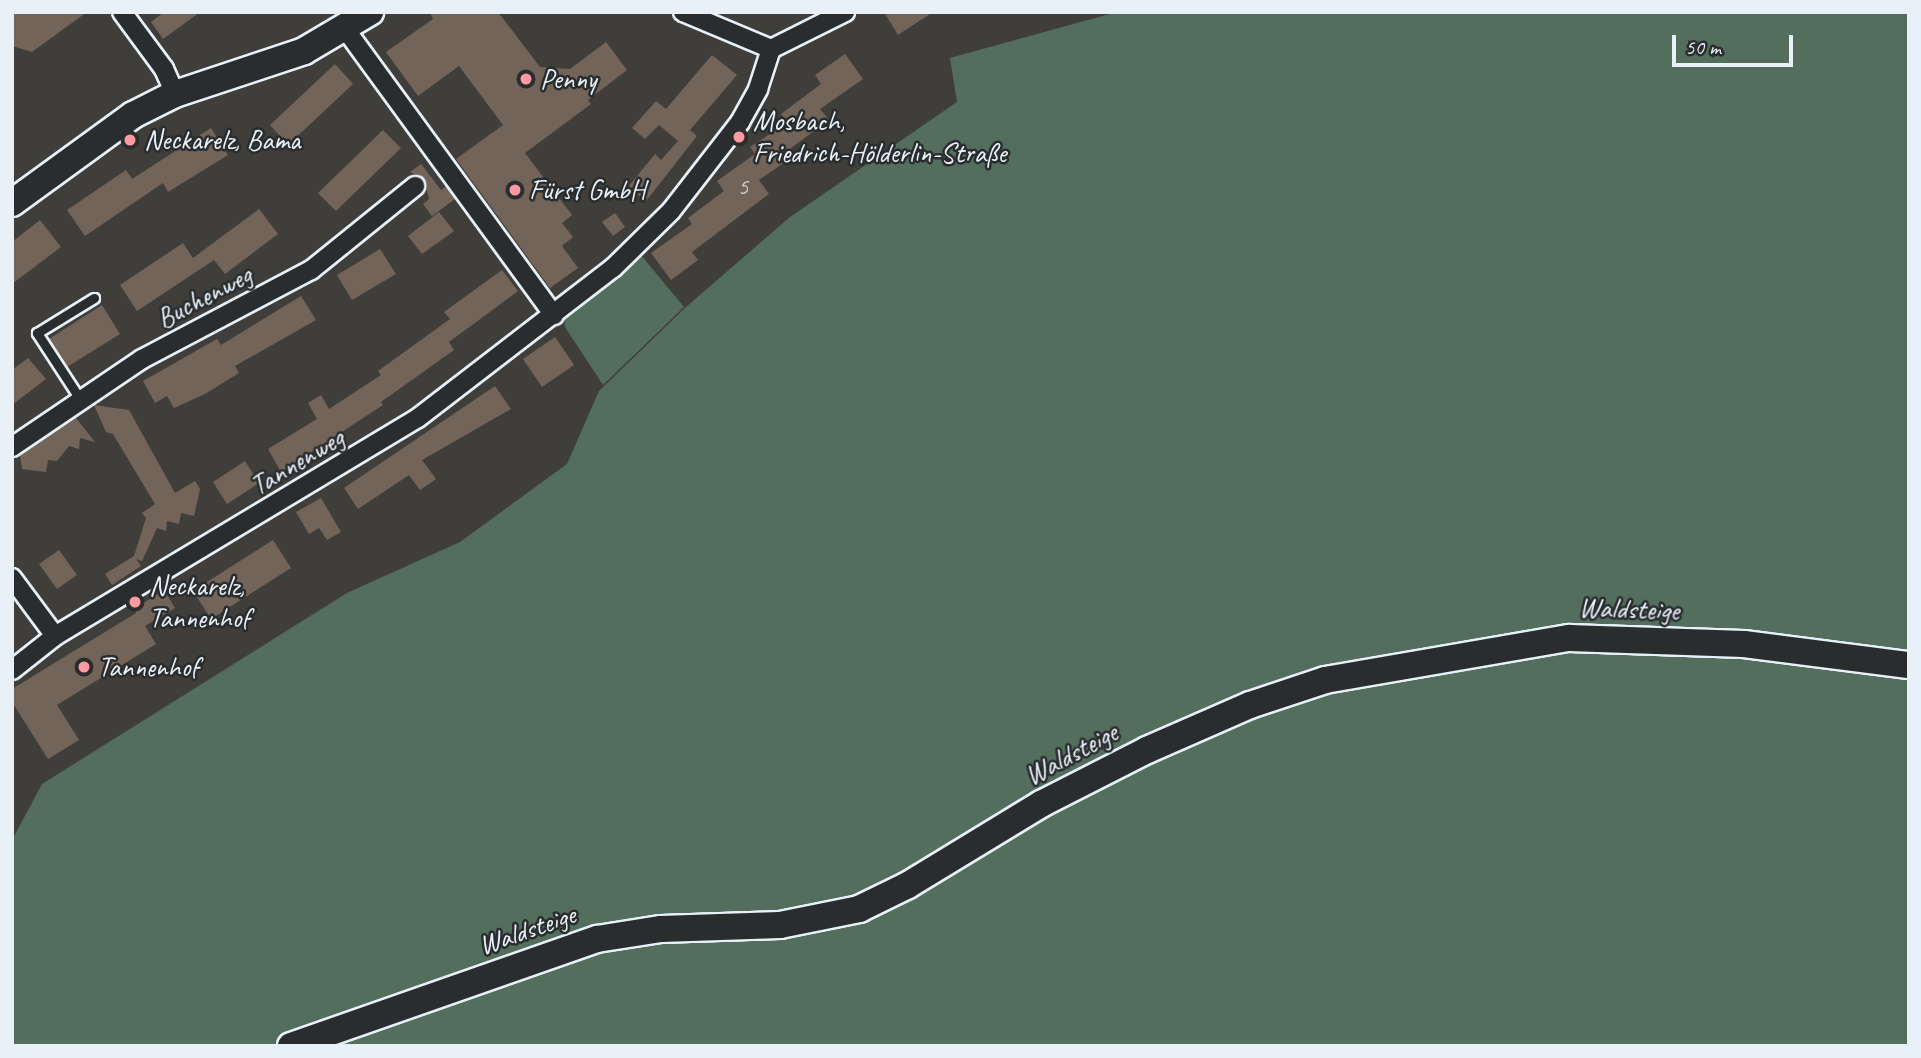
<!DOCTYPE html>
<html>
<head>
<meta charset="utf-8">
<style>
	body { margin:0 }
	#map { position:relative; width:1921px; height:1058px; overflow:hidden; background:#403e3b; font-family:Caveat,sans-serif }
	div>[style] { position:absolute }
	.green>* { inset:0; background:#536e5d }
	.building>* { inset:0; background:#736459 }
	.roads { filter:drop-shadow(2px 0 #e8f1f8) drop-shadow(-2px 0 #e8f1f8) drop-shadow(0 2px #e8f1f8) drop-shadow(0 -2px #e8f1f8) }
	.lane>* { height:9px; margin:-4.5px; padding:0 4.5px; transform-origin:4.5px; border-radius:4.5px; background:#2a2d2e }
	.street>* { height:18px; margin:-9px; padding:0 9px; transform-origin:9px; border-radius:9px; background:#2a2d2e }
	.secondary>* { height:26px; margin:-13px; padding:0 13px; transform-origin:13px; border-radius:13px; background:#2a2d2e }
	.dots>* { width:19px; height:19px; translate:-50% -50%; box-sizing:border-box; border:4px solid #2a2d2e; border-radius:50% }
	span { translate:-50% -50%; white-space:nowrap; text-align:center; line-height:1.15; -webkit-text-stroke:5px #2a2d2e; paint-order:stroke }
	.number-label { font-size:24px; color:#cbced0 }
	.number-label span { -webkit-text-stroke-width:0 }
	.poi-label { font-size:28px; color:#e8f1f8 }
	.left { translate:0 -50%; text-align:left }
	.street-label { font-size:28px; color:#e8f1f8 }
	.frame { position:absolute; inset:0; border:14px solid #e8f1f8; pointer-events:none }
	.scale { position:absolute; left:1672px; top:35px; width:121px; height:32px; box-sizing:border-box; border:4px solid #e8f1f8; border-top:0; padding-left:9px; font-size:21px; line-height:24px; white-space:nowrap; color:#e8f1f8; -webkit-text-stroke:5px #2a2d2e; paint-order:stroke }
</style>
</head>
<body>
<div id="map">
	<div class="green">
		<i style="clip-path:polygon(1117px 12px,1909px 12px,1909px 1046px,12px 1046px,12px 840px,42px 784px,347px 593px,460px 542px,567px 464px,599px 391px,686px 307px,790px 217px,957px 102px,950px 58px)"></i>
		<i style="clip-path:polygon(640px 254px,684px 307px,603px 385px,565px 327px,564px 318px)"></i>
	</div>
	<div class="building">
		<i style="clip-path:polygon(12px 12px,87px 12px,32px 52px,12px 46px)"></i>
		<i style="clip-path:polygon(164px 12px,200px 12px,163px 39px,151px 22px)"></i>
		<i style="clip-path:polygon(430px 12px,498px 12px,540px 67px,570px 69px,606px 42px,627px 70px,588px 100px,591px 104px,525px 153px,572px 215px,562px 223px,573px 237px,562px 246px,578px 268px,550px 288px,456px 159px,503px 125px,459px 66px,418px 96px,386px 52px,433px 19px)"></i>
		<i style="clip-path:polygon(884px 12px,933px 12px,898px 35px)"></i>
		<i style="clip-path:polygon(845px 54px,863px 79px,820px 109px,829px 120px,791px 148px,795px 155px,759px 180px,769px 194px,692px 252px,698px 260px,671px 280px,651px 253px,692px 224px,688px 218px,724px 191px,717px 181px,755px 154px,750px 147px,787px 123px,781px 114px,821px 84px,815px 75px)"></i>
		<i style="clip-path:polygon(712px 55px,737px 75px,690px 130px,697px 136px,646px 201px,628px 187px,655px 154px,661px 160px,678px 141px,659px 125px,645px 139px,632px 128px,656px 101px,666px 109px)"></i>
		<i style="clip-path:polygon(335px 64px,353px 84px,288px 145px,270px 125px)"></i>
		<i style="clip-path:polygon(211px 128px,228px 155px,168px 192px,163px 183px,85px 236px,67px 210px,126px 170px,132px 179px)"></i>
		<i style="clip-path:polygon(383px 130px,401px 148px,336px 211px,318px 193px)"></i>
		<i style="clip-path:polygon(421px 164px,441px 190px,446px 186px,455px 199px,432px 216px,423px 204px,429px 199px,424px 179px,410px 172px)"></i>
		<i style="clip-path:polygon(259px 209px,278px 234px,225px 274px,214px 260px,137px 311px,120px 285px,183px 243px,193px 258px)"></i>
		<i style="clip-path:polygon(439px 212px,454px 231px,422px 254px,408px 236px)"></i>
		<i style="clip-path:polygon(615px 213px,625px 227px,613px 236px,602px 222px)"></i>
		<i style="clip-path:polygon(40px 220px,61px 247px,12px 284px,12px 242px)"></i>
		<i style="clip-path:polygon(380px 249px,396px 274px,352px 300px,337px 275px)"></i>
		<i style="clip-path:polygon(502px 270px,518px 291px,449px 342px,454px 350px,381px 402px,383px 405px,281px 472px,268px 449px,317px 419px,308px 403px,321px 395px,329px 409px,381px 375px,378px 371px,450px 319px,444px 312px)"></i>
		<i style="clip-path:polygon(301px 296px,316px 320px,235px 366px,239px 373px,205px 394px,174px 408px,167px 396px,155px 403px,143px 381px,217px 339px,221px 345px)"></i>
		<i style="clip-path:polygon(102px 305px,120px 334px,67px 367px,49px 339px)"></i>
		<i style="clip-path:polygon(555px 337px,574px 365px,542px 387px,523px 359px)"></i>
		<i style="clip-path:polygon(28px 358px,46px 379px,12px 405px,12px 370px)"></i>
		<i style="clip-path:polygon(495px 386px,511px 409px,422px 460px,436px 479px,420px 490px,409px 475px,358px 509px,344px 488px)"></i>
		<i style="clip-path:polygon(94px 405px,129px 410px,175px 493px,195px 481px,200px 489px,194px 516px,181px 513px,179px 524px,167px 521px,166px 531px,157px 528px,142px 561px,136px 559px,141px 566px,112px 585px,105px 574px,134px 556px,146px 518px,142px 513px,155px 504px,113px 434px,106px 432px)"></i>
		<i style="clip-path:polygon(76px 418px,95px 442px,80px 438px,79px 449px,69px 446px,57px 461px,48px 460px,46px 472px,22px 469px,20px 455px)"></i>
		<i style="clip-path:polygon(245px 461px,259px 483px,227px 504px,213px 482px)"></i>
		<i style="clip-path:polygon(321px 498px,341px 532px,327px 540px,319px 528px,309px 534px,296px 512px)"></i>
		<i style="clip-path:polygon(273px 540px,291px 568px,211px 619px,193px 591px)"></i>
		<i style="clip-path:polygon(59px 550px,77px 575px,57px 589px,39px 564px)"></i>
		<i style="clip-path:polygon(164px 590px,175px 608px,145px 626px,156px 644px,57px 705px,79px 740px,48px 759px,12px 702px,12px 689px,136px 613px,134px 609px)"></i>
	</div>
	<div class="roads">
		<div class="lane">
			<i style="left:80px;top:399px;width:79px;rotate:-123.1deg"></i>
			<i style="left:37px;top:333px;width:67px;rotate:-31.6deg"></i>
		</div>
		<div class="street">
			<i style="left:122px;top:12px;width:71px;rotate:53.6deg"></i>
			<i style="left:164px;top:69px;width:27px;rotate:66deg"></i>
			<i style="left:683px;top:12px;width:95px;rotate:22.8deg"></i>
			<i style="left:346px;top:30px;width:353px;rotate:53.9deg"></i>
			<i style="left:771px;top:49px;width:83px;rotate:-26.6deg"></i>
			<i style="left:12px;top:447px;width:157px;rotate:-34.1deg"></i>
			<i style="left:142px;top:359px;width:191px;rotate:-27.8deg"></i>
			<i style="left:311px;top:270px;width:134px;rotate:-38.9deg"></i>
			<i style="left:12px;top:578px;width:72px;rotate:53.4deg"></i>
			<i style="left:55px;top:636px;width:423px;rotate:-31deg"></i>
			<i style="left:418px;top:418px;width:246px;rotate:-37.6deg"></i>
			<i style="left:613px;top:268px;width:81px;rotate:-44.5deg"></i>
			<i style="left:671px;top:211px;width:113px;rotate:-52.2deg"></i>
			<i style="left:740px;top:122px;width:38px;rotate:-61deg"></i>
			<i style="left:758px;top:89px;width:42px;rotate:-72deg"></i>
			<i style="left:12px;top:670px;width:55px;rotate:-38.3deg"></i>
		</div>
		<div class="secondary">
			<i style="left:12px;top:203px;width:150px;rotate:-36deg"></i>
			<i style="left:133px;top:115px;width:47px;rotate:-26.6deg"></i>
			<i style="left:175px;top:94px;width:136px;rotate:-18.4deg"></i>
			<i style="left:304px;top:51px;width:77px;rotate:-30.6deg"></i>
			<i style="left:291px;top:1046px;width:324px;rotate:-19.3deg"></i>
			<i style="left:597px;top:939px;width:65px;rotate:-8.9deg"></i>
			<i style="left:661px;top:929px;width:119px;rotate:-1.9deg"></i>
			<i style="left:780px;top:925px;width:81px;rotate:-11.4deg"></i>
			<i style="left:859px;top:909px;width:55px;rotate:-26.1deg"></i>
			<i style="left:908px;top:885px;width:156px;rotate:-31.3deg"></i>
			<i style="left:1041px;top:804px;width:119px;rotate:-27deg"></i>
			<i style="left:1147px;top:750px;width:112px;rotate:-23.6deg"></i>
			<i style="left:1250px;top:705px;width:79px;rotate:-18.4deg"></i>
			<i style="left:1325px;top:680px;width:248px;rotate:-9.8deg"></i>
			<i style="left:1569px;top:638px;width:175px;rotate:2deg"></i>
			<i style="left:1744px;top:644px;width:166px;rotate:7.3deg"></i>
		</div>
	</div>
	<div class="dots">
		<i style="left:526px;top:79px;background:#ff9aa2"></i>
		<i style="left:739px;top:137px;background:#ff9aa2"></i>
		<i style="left:130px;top:140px;background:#ff9aa2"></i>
		<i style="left:515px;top:190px;background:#ff9aa2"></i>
		<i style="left:135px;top:602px;background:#ff9aa2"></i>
		<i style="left:84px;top:667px;background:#ff9aa2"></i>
	</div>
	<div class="number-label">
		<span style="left:743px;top:187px">5</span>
	</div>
	<div class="poi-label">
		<span class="left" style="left:540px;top:79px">Penny</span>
		<span class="left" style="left:753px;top:137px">Mosbach,<br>Friedrich-Hölderlin-Straße</span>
		<span class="left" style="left:144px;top:140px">Neckarelz, Bama</span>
		<span class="left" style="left:529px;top:190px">Fürst GmbH</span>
		<span class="left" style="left:149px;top:602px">Neckarelz,<br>Tannenhof</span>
		<span class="left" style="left:98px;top:667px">Tannenhof</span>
	</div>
	<div class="street-label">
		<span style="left:204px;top:297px;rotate:-28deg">Buchenweg</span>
		<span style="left:297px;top:462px;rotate:-31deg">Tannenweg</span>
		<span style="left:1629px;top:609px;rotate:2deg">Waldsteige</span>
		<span style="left:1071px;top:754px;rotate:-28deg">Waldsteige</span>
		<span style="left:527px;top:930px;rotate:-19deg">Waldsteige</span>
	</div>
	<div class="frame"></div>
	<div class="scale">50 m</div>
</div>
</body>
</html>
